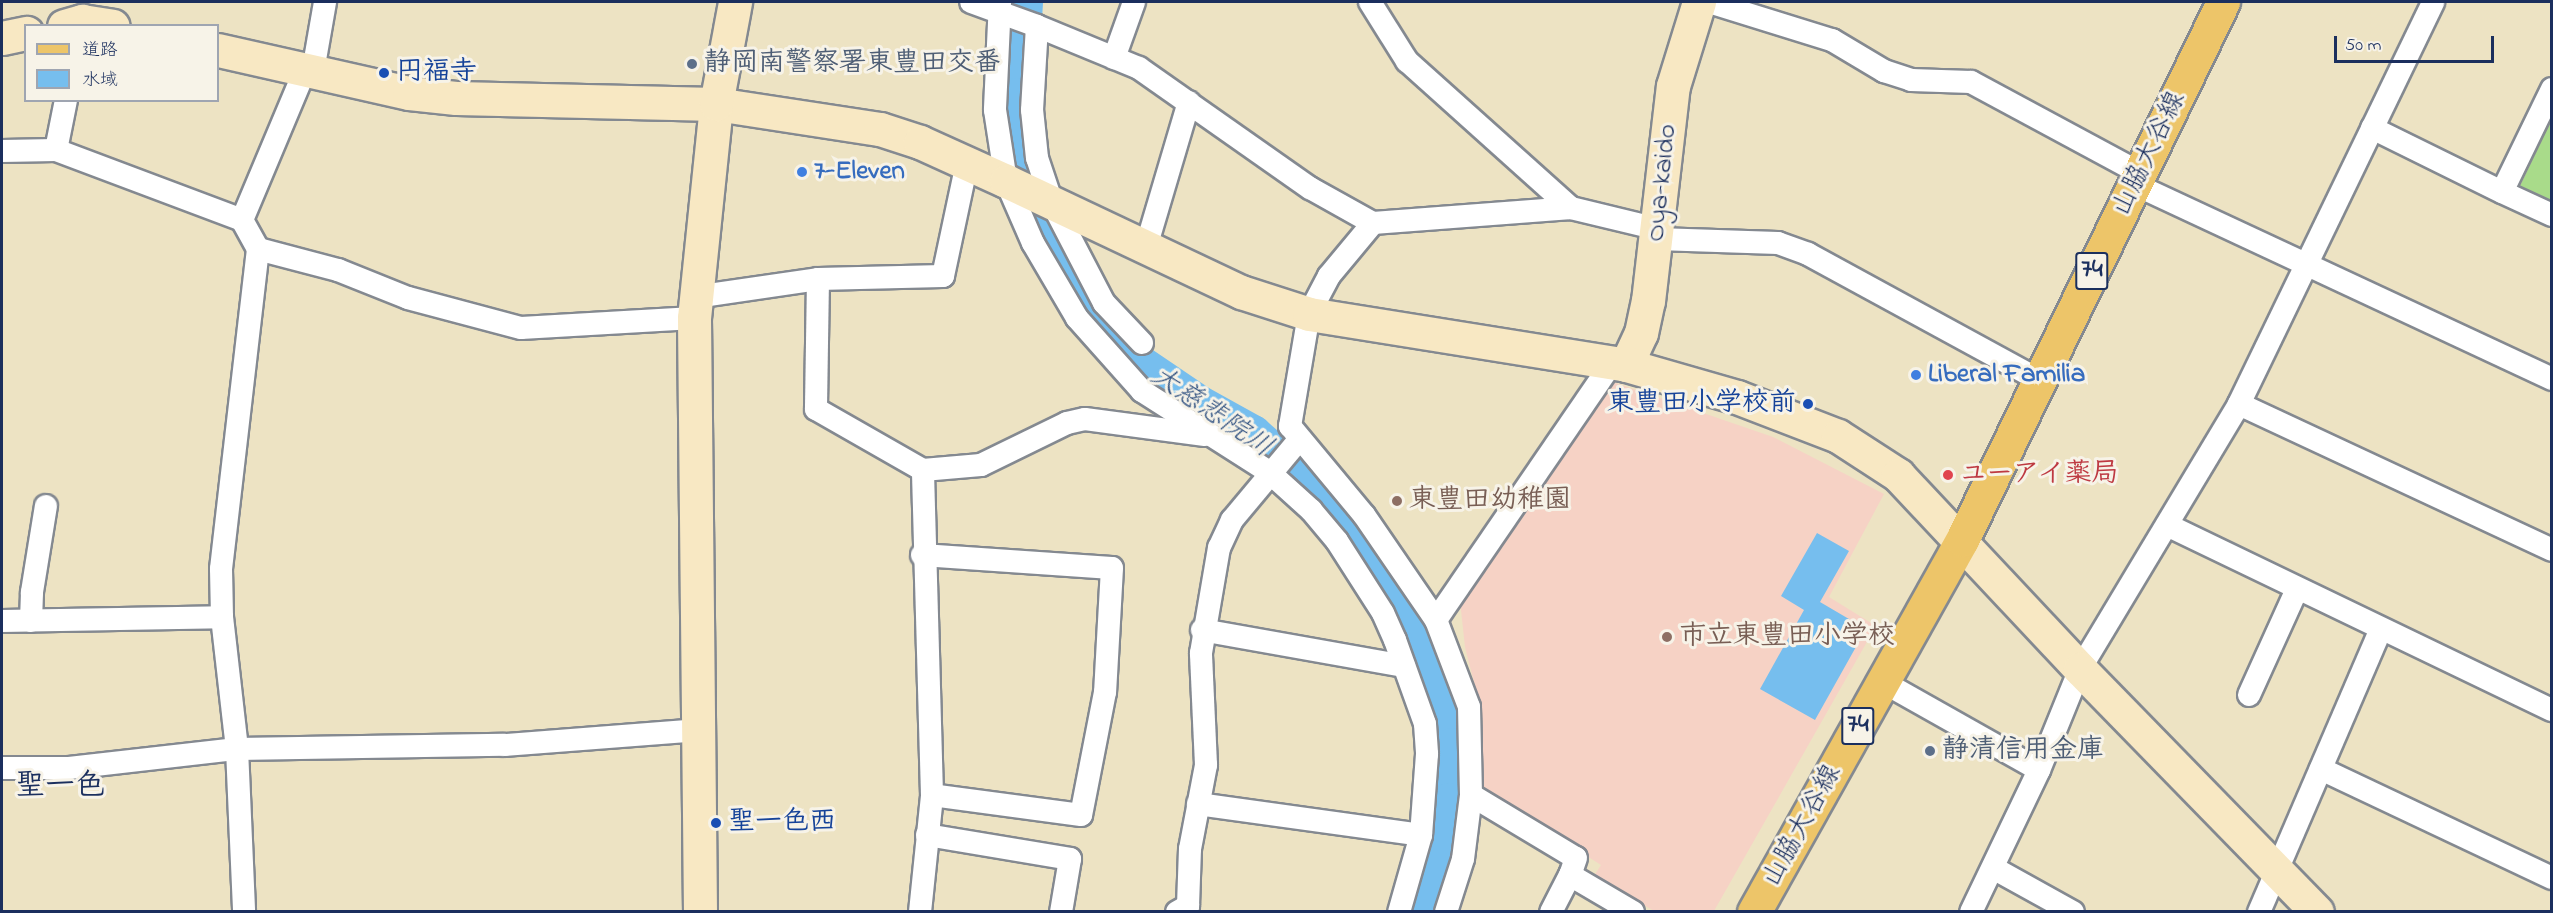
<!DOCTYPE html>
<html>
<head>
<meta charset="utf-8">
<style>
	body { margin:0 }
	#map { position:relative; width:2553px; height:913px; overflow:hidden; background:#ede3c3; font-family:"Indie Flower","Klee One",sans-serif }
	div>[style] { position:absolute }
	.built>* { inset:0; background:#f6d2c5 }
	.green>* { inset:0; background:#a9db8a }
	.water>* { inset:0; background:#76beee }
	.river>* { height:39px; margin:-19.5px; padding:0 19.5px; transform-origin:19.5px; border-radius:19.5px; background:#76beee }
	.roads { filter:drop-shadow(2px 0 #848990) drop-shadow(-2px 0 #848990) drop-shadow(0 2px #848990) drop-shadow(0 -2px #848990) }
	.street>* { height:22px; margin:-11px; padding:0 11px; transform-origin:11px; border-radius:11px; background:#fff }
	.secondary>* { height:33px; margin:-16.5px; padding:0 16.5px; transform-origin:16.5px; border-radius:16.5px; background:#f8e8c3 }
	.primary>* { height:33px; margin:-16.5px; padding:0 16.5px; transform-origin:16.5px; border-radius:16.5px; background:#edc569 }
	.dots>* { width:16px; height:16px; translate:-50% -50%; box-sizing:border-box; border:3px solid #f7f3e8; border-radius:50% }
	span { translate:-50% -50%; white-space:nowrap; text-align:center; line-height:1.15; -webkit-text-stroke:6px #f7f3e8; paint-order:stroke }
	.shield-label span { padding:2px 4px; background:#f7f3e8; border:2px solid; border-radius:4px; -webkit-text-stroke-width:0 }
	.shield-label { font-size:26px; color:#1b2f5e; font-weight:700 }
	.service-label { font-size:27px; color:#4e5e75; font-weight:700 }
	.left { translate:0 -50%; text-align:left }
	.transit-label { font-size:27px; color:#164399; font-weight:700 }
	.right { translate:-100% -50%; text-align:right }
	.street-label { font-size:27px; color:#1b2f5e }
	.shop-label { font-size:27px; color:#366cbe; font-weight:700 }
	.health-label { font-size:27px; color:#be3a42; font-weight:700 }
	.education-label { font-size:27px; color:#785e54; font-weight:700 }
	.water-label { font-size:28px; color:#325382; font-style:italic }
	.quarter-label { font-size:30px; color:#1b2f5e; font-weight:700 }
	.frame { position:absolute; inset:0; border:3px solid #1b2f5e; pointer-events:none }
	.legend { position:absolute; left:24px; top:24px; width:195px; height:78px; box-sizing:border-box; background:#f7f3e8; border:2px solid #9fa5b1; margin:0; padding:8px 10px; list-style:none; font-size:18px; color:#1b2f5e }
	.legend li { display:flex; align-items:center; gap:12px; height:30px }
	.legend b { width:30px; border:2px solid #9fa5b1 }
	.scale { position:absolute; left:2334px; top:36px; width:160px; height:27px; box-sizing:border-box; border:3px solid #1b2f5e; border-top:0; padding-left:8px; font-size:18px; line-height:21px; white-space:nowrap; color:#1b2f5e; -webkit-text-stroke:4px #f7f3e8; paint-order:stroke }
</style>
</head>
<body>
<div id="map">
	<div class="built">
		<i style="clip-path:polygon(1610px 381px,1773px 437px,1884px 494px,1829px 597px,1876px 626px,1714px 911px,1654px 911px,1594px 876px,1601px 865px,1480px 788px,1477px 694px,1465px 647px,1460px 601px)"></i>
	</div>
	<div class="green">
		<i style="clip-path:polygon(2551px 120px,2551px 203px,2519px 188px)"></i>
	</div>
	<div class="water">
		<i style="clip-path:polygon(1817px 533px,1849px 551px,1820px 602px,1866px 629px,1815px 720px,1760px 689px,1804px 610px,1781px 596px)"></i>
	</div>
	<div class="river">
		<i style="left:1023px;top:2px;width:95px;rotate:93.6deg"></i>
		<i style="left:1017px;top:97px;width:100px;rotate:84.9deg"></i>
		<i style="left:1026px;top:197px;width:50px;rotate:67.6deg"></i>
		<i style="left:1045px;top:243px;width:77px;rotate:57.8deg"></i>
		<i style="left:1086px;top:308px;width:70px;rotate:47.9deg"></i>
		<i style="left:1133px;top:360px;width:78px;rotate:34.1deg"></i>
		<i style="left:1198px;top:404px;width:62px;rotate:29.1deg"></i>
		<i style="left:1252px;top:434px;width:74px;rotate:41.2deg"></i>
		<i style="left:1308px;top:483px;width:152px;rotate:49.8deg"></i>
		<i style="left:1406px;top:599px;width:51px;rotate:63.4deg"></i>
		<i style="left:1429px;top:645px;width:105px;rotate:77.3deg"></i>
		<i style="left:1452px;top:747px;width:55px;rotate:93.1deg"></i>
		<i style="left:1449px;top:802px;width:113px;rotate:103.8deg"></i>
	</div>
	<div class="roads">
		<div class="street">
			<i style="left:971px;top:2px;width:70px;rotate:20deg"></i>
			<i style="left:1000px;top:2px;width:108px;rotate:92.7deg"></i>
			<i style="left:995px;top:110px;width:72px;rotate:81.2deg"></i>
			<i style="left:1006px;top:181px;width:68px;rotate:66.5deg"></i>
			<i style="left:1033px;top:243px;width:87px;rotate:59.6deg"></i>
			<i style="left:1077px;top:318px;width:98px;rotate:48.3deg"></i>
			<i style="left:1142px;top:391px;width:151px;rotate:32.5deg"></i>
			<i style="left:1269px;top:472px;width:57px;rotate:42.1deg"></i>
			<i style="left:1311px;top:510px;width:40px;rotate:50deg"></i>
			<i style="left:1337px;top:541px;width:85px;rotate:57.4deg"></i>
			<i style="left:1383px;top:613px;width:30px;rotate:66deg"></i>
			<i style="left:1395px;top:640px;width:89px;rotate:70.3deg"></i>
			<i style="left:1425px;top:724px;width:30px;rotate:86deg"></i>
			<i style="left:1427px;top:754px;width:81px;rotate:94.2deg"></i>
			<i style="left:1421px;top:835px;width:80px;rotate:105.9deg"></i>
			<i style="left:1370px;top:2px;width:70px;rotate:57.9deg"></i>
			<i style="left:1407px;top:61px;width:220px;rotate:41.9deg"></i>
			<i style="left:1709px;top:2px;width:129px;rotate:17.2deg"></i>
			<i style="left:1832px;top:40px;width:61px;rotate:30.8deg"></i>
			<i style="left:1884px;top:71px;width:28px;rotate:18deg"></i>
			<i style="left:1911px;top:80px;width:60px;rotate:1.9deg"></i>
			<i style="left:1971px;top:82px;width:192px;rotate:28.3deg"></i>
			<i style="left:1114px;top:58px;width:59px;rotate:-70.3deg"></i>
			<i style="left:313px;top:71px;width:70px;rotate:-80.1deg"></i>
			<i style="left:2552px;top:89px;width:114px;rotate:115.9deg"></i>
			<i style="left:2502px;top:192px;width:55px;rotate:24.7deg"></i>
			<i style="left:2372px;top:128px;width:145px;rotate:26.2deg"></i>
			<i style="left:56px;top:150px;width:51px;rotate:-78.7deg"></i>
			<i style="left:2px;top:151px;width:54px;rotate:-1.1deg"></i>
			<i style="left:56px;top:150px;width:199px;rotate:20.6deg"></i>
			<i style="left:242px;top:220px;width:33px;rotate:61deg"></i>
			<i style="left:258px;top:249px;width:322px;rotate:96.6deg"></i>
			<i style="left:221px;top:569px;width:48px;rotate:88.8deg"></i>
			<i style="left:222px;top:617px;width:133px;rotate:83.5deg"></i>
			<i style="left:237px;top:749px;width:163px;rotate:87.5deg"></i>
			<i style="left:2134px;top:184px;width:461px;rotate:25deg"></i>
			<i style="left:242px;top:220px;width:163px;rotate:-67.2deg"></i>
			<i style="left:1373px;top:223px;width:69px;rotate:129.7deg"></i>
			<i style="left:1329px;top:276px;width:43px;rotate:117.8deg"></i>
			<i style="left:1309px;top:314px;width:114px;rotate:99.6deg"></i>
			<i style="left:1290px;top:426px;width:116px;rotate:50.3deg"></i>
			<i style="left:1364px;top:515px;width:127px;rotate:55.6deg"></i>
			<i style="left:1436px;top:620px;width:93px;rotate:69.2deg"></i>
			<i style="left:1469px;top:707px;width:88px;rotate:88.7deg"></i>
			<i style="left:1471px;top:795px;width:64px;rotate:97.1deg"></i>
			<i style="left:1463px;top:859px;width:56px;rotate:107.8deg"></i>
			<i style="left:1657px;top:239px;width:121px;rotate:1.9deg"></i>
			<i style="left:1778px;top:243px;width:32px;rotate:20deg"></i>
			<i style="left:1808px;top:254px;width:263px;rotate:28.6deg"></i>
			<i style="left:1146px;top:247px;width:151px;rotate:-73.5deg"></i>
			<i style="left:258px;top:249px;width:83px;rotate:14.7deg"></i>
			<i style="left:338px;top:270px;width:75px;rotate:21.8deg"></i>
			<i style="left:408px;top:298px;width:117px;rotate:14.9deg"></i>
			<i style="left:521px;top:328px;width:173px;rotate:-3.3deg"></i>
			<i style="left:818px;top:279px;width:125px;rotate:-1.4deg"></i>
			<i style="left:943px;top:276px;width:116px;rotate:-78deg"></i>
			<i style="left:695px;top:297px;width:124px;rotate:-8.3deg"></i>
			<i style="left:818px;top:279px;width:130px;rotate:90.9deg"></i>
			<i style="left:816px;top:409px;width:123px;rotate:29.7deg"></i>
			<i style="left:923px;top:470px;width:58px;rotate:-4.9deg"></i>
			<i style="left:981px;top:465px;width:96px;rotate:-26deg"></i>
			<i style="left:1067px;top:423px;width:18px;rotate:-13deg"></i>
			<i style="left:1085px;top:419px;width:121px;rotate:7.6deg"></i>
			<i style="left:1142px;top:343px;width:55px;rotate:-133.5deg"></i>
			<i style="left:1104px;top:303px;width:113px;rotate:-117.5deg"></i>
			<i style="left:1052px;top:203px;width:47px;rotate:-108.4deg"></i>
			<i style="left:1037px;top:158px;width:48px;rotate:-95.9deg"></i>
			<i style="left:1032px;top:110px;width:84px;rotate:-86.6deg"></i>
			<i style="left:1037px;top:26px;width:110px;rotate:22.4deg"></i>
			<i style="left:1139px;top:68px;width:209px;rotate:35.1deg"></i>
			<i style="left:1310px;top:188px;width:72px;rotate:29.1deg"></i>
			<i style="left:1373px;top:223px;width:199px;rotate:-4.3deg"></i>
			<i style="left:1571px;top:208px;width:89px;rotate:13.6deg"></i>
			<i style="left:2239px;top:404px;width:345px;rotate:25deg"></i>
			<i style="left:2167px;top:525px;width:427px;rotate:25.7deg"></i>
			<i style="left:922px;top:555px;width:190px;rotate:3.9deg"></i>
			<i style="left:1112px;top:568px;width:124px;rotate:93.2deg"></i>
			<i style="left:1105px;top:692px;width:125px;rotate:101deg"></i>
			<i style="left:1081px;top:815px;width:150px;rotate:-172.4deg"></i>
			<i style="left:1436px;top:620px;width:311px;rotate:-55.6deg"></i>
			<i style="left:2px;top:621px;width:220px;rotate:-1deg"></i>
			<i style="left:31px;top:621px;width:29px;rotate:-88deg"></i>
			<i style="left:32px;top:592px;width:87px;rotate:-80.8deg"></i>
			<i style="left:1202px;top:630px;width:205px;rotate:10.1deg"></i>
			<i style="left:1883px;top:682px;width:179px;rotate:29.4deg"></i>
			<i style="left:2249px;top:695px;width:116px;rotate:-65.6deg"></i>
			<i style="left:2px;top:768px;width:67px"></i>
			<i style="left:69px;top:768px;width:169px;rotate:-6.5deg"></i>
			<i style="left:237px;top:749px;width:268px;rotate:-0.9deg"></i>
			<i style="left:505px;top:745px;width:194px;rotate:-4.4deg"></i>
			<i style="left:2321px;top:769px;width:255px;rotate:25.3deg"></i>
			<i style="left:1471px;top:795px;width:122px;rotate:31deg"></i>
			<i style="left:1576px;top:858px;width:18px;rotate:109deg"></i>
			<i style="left:1570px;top:875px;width:73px;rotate:30.4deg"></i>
			<i style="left:1198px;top:804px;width:225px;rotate:7.9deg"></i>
			<i style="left:927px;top:835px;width:145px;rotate:9.5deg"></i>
			<i style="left:1070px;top:859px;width:54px;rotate:99.6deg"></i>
			<i style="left:1995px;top:869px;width:89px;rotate:28.9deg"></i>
			<i style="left:920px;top:912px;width:118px;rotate:-84.1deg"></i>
			<i style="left:932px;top:795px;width:325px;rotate:-91.6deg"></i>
			<i style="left:1177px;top:912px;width:13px;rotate:-29deg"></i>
			<i style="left:1188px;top:906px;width:57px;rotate:-88deg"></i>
			<i style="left:1190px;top:849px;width:86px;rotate:-79.2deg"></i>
			<i style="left:1206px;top:765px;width:112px;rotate:-92.6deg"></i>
			<i style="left:1201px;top:653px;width:107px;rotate:-80.3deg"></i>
			<i style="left:1219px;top:548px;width:31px;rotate:-65deg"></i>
			<i style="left:1232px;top:520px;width:104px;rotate:-50.1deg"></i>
			<i style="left:1551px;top:912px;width:42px;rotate:-62.8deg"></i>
			<i style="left:1971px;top:912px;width:157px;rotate:-64.4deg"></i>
			<i style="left:2039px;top:770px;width:109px;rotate:-67.9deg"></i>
			<i style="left:2080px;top:669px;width:309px;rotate:-59deg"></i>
			<i style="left:2239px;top:404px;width:446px;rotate:-64.2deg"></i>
			<i style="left:2259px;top:912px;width:306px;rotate:-66.7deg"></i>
		</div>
		<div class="secondary">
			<i style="left:64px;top:26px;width:19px;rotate:-16deg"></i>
			<i style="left:82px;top:21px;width:31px;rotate:9deg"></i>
			<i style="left:2px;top:38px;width:25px;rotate:-12deg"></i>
			<i style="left:218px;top:50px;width:196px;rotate:12.7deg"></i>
			<i style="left:409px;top:93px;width:47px;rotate:6.1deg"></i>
			<i style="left:456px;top:98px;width:260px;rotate:1.3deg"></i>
			<i style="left:716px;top:104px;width:166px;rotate:8.7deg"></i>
			<i style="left:880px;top:129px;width:42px;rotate:18deg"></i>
			<i style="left:920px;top:142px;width:94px;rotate:24.4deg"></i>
			<i style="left:1006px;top:181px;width:260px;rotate:25.3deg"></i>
			<i style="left:1241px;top:292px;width:71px;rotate:17.9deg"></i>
			<i style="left:1309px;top:314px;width:321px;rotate:9.1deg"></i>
			<i style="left:1626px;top:365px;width:116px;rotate:16.1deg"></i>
			<i style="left:1737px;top:397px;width:108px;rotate:21.1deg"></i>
			<i style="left:1838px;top:436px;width:72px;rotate:33deg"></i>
			<i style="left:1898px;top:475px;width:266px;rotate:46.8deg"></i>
			<i style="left:2080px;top:669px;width:339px;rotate:45.7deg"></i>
			<i style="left:1626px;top:365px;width:35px;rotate:-65deg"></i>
			<i style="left:1641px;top:333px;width:33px;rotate:-78deg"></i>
			<i style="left:1648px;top:301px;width:216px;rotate:-83.4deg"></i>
			<i style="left:1673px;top:86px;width:88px;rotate:-72.8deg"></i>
			<i style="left:700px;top:912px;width:594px;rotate:-90.58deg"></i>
			<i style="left:694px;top:318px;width:215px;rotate:-84.1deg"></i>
			<i style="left:716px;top:104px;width:104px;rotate:-79.4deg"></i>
		</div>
		<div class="primary">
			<i style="left:1754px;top:912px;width:426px;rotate:-60.8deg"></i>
			<i style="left:1962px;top:540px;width:598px;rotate:-64.12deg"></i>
		</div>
	</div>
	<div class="dots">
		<i style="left:692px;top:64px;background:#5c6f8a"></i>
		<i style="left:384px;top:73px;background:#1a4fb4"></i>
		<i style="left:802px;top:172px;background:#3f7fe0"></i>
		<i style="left:1916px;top:375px;background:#3f7fe0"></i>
		<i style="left:1808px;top:404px;background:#1a4fb4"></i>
		<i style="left:1948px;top:475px;background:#e0444e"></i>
		<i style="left:1397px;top:501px;background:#8d6e63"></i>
		<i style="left:1667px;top:637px;background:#8d6e63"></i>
		<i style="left:1930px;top:751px;background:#5c6f8a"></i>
		<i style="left:716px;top:823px;background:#1a4fb4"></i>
	</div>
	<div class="shield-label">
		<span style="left:2092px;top:271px">74</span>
		<span style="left:1858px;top:726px">74</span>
	</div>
	<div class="service-label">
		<span class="left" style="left:704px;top:64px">静岡南警察署東豊田交番</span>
		<span class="left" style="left:1942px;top:751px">静清信用金庫</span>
	</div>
	<div class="transit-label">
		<span class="left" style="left:396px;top:73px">円福寺</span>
		<span class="right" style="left:1796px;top:404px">東豊田小学校前</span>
		<span class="left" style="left:728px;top:823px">聖一色西</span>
	</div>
	<div class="street-label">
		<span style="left:2149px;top:154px;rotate:-64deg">山脇大谷線</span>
		<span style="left:1662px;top:183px;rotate:-84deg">Oya-kaido</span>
		<span style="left:1802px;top:826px;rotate:-61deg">山脇大谷線</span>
	</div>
	<div class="shop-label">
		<span class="left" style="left:814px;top:172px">7-Eleven</span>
		<span class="left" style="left:1928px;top:375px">Liberal Familia</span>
	</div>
	<div class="health-label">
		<span class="left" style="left:1960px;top:475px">ユーアイ薬局</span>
	</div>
	<div class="education-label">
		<span class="left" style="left:1409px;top:501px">東豊田幼稚園</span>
		<span class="left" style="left:1679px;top:637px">市立東豊田小学校</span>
	</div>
	<div class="water-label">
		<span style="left:1211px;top:413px;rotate:34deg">大慈悲院川</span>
	</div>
	<div class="quarter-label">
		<span style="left:60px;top:787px">聖一色</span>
	</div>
	<div class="frame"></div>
	<ul class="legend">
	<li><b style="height:8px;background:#edc569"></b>道路</li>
	<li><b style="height:16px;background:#76beee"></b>水域</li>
	</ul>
	<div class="scale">50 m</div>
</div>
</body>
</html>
